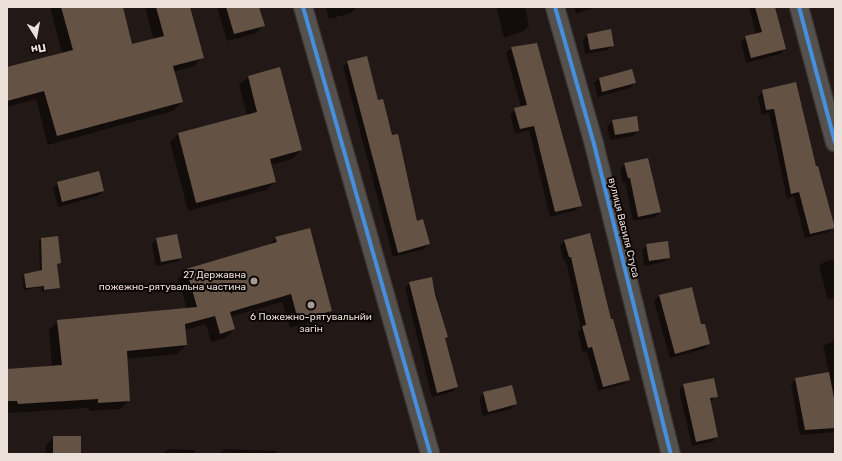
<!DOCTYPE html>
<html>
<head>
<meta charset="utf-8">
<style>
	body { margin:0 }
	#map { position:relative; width:842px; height:461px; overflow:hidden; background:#221916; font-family:Rubik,sans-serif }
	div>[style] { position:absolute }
	.shadow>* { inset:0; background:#0007 }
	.building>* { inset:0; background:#645245 }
	.roads { filter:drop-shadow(1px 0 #3d3632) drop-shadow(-1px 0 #3d3632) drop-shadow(0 1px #3d3632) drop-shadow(0 -1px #3d3632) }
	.street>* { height:18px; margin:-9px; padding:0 9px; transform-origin:9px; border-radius:9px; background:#54514e }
	.cycleway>* { height:4px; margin:-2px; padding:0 2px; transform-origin:2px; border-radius:2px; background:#468fdf }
	.dots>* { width:11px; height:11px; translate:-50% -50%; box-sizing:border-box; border:2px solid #0b0503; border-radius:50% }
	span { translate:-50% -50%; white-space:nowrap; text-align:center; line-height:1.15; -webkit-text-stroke:4px #0b0503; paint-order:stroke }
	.street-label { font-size:10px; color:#ece0db }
	.poi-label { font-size:10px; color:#ece0db }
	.right { translate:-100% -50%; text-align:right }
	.frame { position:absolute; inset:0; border:8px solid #ece0db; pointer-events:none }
	.north { position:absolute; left:16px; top:16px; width:40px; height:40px; -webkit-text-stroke:3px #0b0503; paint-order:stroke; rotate:169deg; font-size:11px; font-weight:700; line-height:16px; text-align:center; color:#ece0db }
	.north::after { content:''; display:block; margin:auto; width:14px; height:18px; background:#ece0db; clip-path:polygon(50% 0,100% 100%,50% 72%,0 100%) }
</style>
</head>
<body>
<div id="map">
	<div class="shadow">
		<i style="clip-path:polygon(50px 7px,122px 7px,132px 45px,154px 40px,145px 7px,189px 7px,203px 57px,194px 66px,173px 72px,182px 102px,173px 111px,48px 145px,36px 99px,7px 107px,7px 68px,62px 53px)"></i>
		<i style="clip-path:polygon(217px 7px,258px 7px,263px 26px,256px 33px,227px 41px)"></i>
		<i style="clip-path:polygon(326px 7px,356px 7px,356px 8px,351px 13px,329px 19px)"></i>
		<i style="clip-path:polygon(496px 7px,525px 7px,529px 26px,524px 31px,504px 38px)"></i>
		<i style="clip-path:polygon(574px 7px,596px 7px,576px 14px)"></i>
		<i style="clip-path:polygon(749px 7px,775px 7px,785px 49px,780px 54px,746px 63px,741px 42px,746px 37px,756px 35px)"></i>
		<i style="clip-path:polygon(588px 35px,613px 45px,608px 50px,585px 54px,583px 39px)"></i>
		<i style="clip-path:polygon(511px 48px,581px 205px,576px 210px,550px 217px,529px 130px,515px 134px,510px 114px,521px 107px,506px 53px)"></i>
		<i style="clip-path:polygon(348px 62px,377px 102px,392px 136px,416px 222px,429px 244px,424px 249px,393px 257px,343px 67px)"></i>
		<i style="clip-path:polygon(279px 68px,301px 150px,292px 159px,270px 165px,275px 182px,266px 190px,188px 211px,170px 142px,178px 134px,247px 115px,239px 85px,248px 77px)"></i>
		<i style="clip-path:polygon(631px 70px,635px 83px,630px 88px,598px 97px,594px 83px,599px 78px)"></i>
		<i style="clip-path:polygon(763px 91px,815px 168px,834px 227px,829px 232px,805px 238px,794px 196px,787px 199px,769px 113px,762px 115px,758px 96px)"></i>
		<i style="clip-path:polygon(612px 121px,638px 131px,633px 136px,610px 140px,607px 126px)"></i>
		<i style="clip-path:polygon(625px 164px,660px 212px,655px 217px,633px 221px,625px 182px,623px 183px,620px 169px)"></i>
		<i style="clip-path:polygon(58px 183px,103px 191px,98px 196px,58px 207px,53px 188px)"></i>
		<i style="clip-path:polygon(276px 238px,331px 310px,323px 319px,290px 328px,282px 302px,230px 317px,234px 329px,225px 338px,211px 342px,206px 324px,185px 330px,186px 345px,177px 354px,126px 359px,129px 400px,120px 409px,89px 411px,89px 408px,9px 413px,7px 409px,7px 370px,52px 367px,49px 330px,58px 321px,187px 309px,178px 279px,187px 270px,268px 246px)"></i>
		<i style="clip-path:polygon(41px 239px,60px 263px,56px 265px,59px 288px,42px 292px,42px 287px,24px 290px,22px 277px,40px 272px,39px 241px)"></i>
		<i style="clip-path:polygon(157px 239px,181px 257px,176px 262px,156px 266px,152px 244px)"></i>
		<i style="clip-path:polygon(564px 241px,610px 321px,628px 380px,624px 384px,598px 391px,587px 352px,583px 353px,578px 332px,581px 329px,566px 261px,564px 262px,560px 246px)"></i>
		<i style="clip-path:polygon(647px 245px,669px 257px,664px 262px,644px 266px,642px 250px)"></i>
		<i style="clip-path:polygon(835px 259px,835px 298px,828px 300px,819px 266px,824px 262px)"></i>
		<i style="clip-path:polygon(432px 278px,447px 336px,445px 339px,457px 387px,452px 392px,432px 397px,405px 288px,410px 283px)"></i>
		<i style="clip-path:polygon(692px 288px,701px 326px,709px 344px,704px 349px,670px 358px,654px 301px,659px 296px)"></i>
		<i style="clip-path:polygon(835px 340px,835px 432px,800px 435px,791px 384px,796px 379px,829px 373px,823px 346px)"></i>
		<i style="clip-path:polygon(684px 385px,716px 396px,710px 402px,717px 437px,712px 442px,692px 446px,679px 390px)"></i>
		<i style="clip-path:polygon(484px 393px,515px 404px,511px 409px,483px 416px,479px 398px)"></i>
		<i style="clip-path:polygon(54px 437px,80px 454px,46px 454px,46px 445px)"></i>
		<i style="clip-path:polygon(168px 449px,195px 450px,194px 454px,163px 454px)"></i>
		<i style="clip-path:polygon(225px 449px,277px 451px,277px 454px,219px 454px)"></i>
	</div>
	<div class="building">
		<i style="clip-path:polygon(61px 7px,123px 7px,132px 44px,164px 36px,156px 7px,190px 7px,204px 58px,173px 66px,183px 102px,57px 136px,44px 91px,7px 101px,7px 67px,73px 50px)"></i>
		<i style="clip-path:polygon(226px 7px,259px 7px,265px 26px,234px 34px)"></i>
		<i style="clip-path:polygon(755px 7px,775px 7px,786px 49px,751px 58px,745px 36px,762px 32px)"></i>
		<i style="clip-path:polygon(611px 29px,614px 46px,590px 50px,587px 34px)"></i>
		<i style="clip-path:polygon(537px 43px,582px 206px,555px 212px,534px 126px,520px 129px,514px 108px,527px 105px,511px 47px)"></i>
		<i style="clip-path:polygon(367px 56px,378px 100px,383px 99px,392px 135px,398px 134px,417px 221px,423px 219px,430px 244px,398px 253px,347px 61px)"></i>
		<i style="clip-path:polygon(280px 67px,302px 150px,270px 159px,276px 182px,196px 203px,178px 133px,257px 112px,248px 76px)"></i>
		<i style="clip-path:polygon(632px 69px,636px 83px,602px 92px,599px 78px)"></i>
		<i style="clip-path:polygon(796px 82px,816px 166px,818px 166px,835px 228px,810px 234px,799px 192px,791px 194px,774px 109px,766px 110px,762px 90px)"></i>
		<i style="clip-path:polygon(637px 116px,639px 131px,615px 135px,612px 120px)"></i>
		<i style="clip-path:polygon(648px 158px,661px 212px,638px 217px,630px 178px,628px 178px,624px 163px)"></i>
		<i style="clip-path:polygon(99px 171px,104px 191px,62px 202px,57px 182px)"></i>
		<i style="clip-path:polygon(310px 228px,332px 311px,298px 320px,291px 294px,230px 312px,235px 329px,220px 334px,215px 316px,185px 324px,187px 345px,127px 351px,130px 401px,98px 403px,98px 399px,18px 404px,17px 401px,7px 401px,7px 369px,62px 365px,57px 320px,197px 307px,186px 269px,277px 242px,275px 237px)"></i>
		<i style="clip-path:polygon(590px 233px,611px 319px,613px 319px,630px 380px,603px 387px,592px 347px,588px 348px,582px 326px,586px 325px,571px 257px,569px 257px,564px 240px)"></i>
		<i style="clip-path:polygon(177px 234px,182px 258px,161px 262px,156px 238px)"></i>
		<i style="clip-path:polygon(58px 236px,61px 263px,57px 264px,60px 288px,44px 290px,44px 286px,26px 288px,24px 274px,42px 270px,41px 238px)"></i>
		<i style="clip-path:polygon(668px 241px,670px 258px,649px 261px,646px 244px)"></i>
		<i style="clip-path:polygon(432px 277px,435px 294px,448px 337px,445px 338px,458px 387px,437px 393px,409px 282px)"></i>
		<i style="clip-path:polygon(692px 287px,701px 324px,705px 324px,710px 344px,675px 354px,659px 295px)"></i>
		<i style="clip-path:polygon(829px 372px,835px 403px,835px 428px,805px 430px,795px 378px)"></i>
		<i style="clip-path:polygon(714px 378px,718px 397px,710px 398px,718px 437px,696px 442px,683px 384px)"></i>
		<i style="clip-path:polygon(512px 385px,517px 404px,488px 412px,483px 392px)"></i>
		<i style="clip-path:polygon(53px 436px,81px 436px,81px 454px,53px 454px)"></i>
	</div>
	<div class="roads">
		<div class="street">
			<i style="left:303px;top:7px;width:465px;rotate:74.1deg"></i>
			<i style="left:555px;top:7px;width:142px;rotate:74.1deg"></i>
			<i style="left:594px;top:144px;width:319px;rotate:76.1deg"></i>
			<i style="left:799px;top:7px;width:140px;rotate:75.1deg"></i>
		</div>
	</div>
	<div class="cycleway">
		<i style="left:303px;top:7px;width:465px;rotate:74.1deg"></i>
		<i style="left:555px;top:7px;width:142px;rotate:74.1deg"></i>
		<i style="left:594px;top:144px;width:319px;rotate:76.1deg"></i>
		<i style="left:799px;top:7px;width:140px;rotate:75.1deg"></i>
	</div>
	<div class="dots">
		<i style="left:254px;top:281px;background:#a59a96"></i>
		<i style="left:311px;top:305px;background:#a59a96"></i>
	</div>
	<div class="street-label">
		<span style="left:623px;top:228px;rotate:76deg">вулиця Василя Стуса</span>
	</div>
	<div class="poi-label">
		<span class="right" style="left:246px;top:281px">27 Державна<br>пожежно-рятувальна частина</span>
		<span style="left:311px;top:323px">6 Пожежно-рятувальнйи<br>загін</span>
	</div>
	<div class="frame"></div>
	<div class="north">Пн</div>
</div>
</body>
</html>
